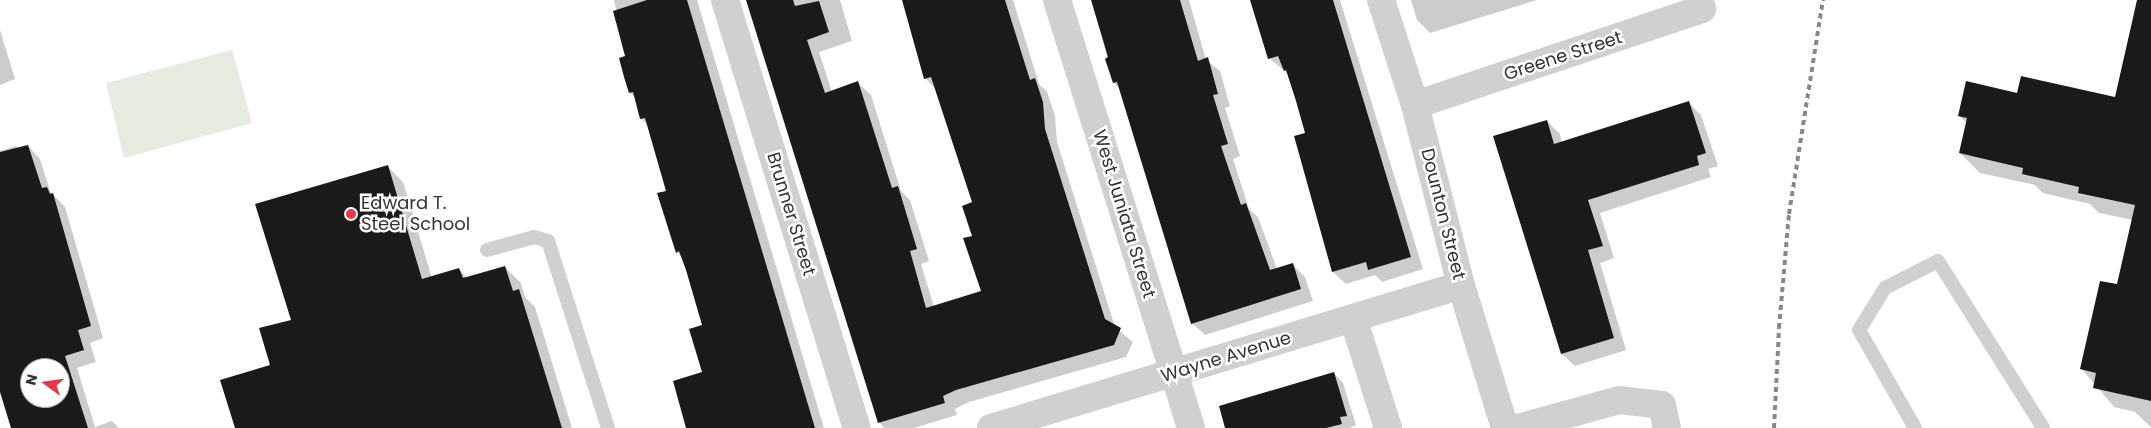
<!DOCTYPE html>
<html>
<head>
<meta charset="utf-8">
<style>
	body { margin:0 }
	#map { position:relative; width:2151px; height:428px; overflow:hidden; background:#fff; font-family:Poppins,sans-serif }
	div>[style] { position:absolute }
	.green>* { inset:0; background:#e6ecdf }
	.shadow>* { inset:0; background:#0003 }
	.building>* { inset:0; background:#1a1a1a }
	.service>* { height:14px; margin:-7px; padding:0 7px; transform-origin:7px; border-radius:7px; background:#d0d0d0 }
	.minor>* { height:28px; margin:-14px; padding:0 14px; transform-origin:14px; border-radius:14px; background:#d0d0d0 }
	.rail>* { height:4px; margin-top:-2px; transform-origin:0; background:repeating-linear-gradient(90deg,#888 0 5px,transparent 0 9px) }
	.dots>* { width:14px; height:14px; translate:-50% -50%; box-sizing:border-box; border:2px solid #fff; border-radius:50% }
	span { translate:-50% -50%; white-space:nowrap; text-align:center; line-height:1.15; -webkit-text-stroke:5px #fff; paint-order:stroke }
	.street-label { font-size:18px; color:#333 }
	.poi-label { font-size:18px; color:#333 }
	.left { translate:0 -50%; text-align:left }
	.north { position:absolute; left:20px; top:358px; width:50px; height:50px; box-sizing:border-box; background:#fff; border:1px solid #adadad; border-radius:50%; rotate:284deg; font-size:14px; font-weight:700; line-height:20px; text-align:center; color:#333 }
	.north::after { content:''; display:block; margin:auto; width:18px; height:22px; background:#e63946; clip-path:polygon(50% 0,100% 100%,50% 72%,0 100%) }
</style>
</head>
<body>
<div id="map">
	<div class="green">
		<i style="clip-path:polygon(232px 50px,252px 123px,124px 158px,106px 83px)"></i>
	</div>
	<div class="shadow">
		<i style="clip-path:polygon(614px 0,697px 0,824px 428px,687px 428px,704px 373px,703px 326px,683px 259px,677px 252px,668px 191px,649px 126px,641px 119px,636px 98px,630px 92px,627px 57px)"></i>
		<i style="clip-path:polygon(747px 0,840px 0,852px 41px,819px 52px,832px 92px,858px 83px,871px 95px,901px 191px,910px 200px,929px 261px,921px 264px,934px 307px,982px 292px,973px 236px,973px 203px,936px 89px,925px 78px,903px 0,1013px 0,1039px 84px,1047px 92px,1055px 116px,1057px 142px,1115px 327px,1133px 342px,1126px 357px,969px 402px,955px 409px,957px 415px,914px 428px,884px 428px,879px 422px)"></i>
		<i style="clip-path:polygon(1092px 0,1189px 0,1206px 60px,1220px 71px,1230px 106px,1225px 108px,1240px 156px,1233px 159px,1249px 209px,1258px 217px,1277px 269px,1292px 264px,1305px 277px,1313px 301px,1205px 335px,1192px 323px,1120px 89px,1114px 83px)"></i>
		<i style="clip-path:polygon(1251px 0,1340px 0,1423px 269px,1382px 282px,1375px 275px,1346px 284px,1333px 272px,1307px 134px,1289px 75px,1269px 58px)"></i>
		<i style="clip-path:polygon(1411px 0,1537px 0,1430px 33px,1417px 20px)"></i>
		<i style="clip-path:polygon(2138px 0,2151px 0,2151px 427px,2135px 412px,2114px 407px,2081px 368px,2117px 285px,2133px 220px,2099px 213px,2090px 204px,2043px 193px,2035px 185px,1980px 173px,1960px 153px,1967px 123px,1959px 116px,2018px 94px,2116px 99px)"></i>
		<i style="clip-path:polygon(0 30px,15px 79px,0 85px)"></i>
		<i style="clip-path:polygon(1689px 103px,1701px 115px,1718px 166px,1708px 169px,1711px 177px,1600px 213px,1614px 258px,1600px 263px,1626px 350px,1575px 366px,1562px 354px,1495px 137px,1547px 121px,1560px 134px,1562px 143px)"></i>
		<i style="clip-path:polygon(evenodd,16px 146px,19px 148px,28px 146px,40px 159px,50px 191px,65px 207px,103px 338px,90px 343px,96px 362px,77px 368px,95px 427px,112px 421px,119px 428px,13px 428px,0 387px,0 151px,16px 146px,30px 368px,60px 368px,60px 398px,30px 398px,30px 368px)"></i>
		<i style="clip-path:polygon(387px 166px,403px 182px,432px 278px,459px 269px,467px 278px,505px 267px,521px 283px,525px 297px,535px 307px,572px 428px,236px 428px,292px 321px)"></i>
		<i style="clip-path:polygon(1334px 373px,1343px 383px,1356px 425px,1349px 428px,1227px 428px)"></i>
	</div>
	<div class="building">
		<i style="clip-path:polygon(647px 0,687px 0,815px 428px,686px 428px,673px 381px,702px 372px,689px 329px,702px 325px,686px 270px,679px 251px,676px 253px,657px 193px,666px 191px,645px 118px,640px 119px,633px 92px,629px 93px,624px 77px,619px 58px,625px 56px,613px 11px)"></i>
		<i style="clip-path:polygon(746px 0,793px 0,795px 6px,819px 1px,829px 32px,807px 40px,825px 93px,858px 81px,892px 188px,898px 186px,917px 249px,910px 251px,926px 308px,981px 291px,963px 238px,972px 236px,962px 206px,972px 202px,931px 77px,924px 79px,902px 0,1005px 0,1030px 80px,1035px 78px,1043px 102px,1045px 129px,1105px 319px,1121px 328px,1114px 345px,956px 390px,943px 396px,945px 403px,878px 423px)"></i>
		<i style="clip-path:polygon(1091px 0,1180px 0,1198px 61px,1208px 57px,1218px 94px,1213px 95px,1228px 144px,1221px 146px,1241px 205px,1246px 203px,1270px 270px,1293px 263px,1301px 289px,1191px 324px,1117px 82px,1113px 83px,1105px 59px,1108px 57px)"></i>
		<i style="clip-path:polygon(1250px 0,1333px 0,1411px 257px,1368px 270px,1366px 262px,1332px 272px,1294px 136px,1305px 133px,1296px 101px,1286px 70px,1284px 71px,1278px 56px,1268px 59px)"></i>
		<i style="clip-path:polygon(2137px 0,2151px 0,2151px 401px,2093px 388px,2096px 373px,2080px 369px,2100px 281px,2117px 284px,2135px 205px,2078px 193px,2079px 187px,2022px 174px,2023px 168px,1959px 153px,1967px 118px,1958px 116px,1966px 81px,2017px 93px,2021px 76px,2115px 97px)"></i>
		<i style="clip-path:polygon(1689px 101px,1706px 153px,1697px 156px,1699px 165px,1588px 200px,1603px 246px,1588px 250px,1614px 338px,1561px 354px,1493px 136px,1547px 120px,1554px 144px)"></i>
		<i style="clip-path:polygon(evenodd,28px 145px,42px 188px,47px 187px,50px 194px,53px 193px,91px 326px,78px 330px,84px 350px,65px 356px,88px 428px,11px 428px,0 392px,0 152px,28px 145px,30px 368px,60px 368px,60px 398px,30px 398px,30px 368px)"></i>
		<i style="clip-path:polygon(388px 165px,422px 279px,459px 268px,463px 278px,505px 266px,513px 291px,519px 289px,562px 428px,235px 428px,220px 380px,270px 365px,259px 328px,291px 320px,255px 204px)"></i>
		<i style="clip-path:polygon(1334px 372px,1347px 416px,1340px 417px,1342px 424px,1326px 428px,1225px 428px,1219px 406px)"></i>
	</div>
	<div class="service">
		<i style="left:487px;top:250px;width:49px;rotate:-15.5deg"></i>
		<i style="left:534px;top:237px;width:15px;rotate:16deg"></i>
		<i style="left:548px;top:241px;width:196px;rotate:72.2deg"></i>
		<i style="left:1915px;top:428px;width:113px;rotate:-119.7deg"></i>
		<i style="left:1859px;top:330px;width:49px;rotate:-58.2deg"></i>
		<i style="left:1885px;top:288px;width:59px;rotate:-27deg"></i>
		<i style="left:1938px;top:261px;width:197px;rotate:57.8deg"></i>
	</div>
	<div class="minor">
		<i style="left:725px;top:0;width:448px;rotate:72.9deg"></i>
		<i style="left:1057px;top:0;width:448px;rotate:72.6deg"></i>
		<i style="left:1381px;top:0;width:110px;rotate:72.1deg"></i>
		<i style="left:1415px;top:105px;width:186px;rotate:75.7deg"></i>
		<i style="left:1461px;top:285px;width:150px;rotate:72.9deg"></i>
		<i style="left:1415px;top:105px;width:303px;rotate:-18.5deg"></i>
		<i style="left:1702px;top:9px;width:9px;rotate:-108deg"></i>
		<i style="left:1353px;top:318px;width:115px;rotate:72.3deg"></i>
		<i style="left:991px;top:428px;width:491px;rotate:-16.9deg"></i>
		<i style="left:1518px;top:428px;width:105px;rotate:-15.5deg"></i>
		<i style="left:1619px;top:400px;width:43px;rotate:6.6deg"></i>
		<i style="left:1662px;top:405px;width:24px;rotate:78deg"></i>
	</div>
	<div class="rail">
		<i style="left:1774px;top:428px;width:100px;rotate:-87.1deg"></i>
		<i style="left:1779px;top:328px;width:114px;rotate:-85deg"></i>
		<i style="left:1789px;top:214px;width:217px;rotate:-81deg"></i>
	</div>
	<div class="dots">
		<i style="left:351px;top:214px;background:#e63946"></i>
	</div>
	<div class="street-label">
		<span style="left:1563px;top:56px;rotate:-18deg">Greene Street</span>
		<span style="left:791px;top:214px;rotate:73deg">Brunner Street</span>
		<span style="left:1124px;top:214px;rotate:73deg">West Juniata Street</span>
		<span style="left:1443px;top:214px;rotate:76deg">Dounton Street</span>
		<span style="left:1226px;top:357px;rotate:-17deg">Wayne Avenue</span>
	</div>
	<div class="poi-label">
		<span class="left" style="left:361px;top:214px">Edward T.<br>Steel School</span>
	</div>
	<div class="north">N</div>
</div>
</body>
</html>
